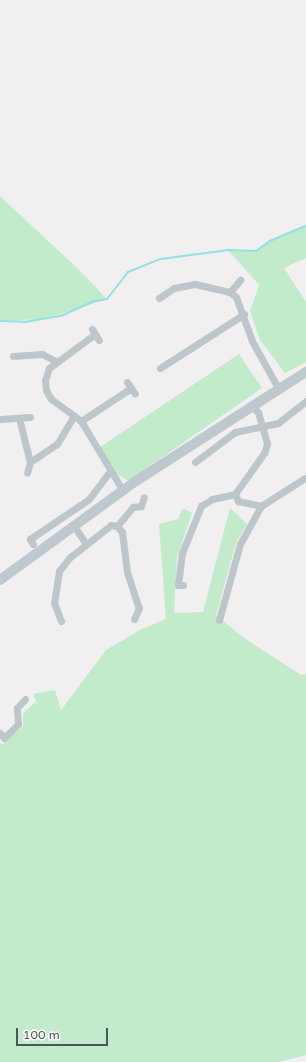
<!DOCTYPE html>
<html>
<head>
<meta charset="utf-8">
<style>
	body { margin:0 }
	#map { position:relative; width:306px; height:1062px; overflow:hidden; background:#f2eff0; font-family:"Varela Round",sans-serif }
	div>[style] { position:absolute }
	.green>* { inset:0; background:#c2ebcb }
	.stream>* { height:2px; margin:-1px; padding:0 1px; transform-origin:1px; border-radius:1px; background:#92e1e5 }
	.street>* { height:7px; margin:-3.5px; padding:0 3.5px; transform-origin:3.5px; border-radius:3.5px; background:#bcc6cb }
	.secondary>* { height:10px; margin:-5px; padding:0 5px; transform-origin:5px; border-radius:5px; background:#bdc9cf }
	span { translate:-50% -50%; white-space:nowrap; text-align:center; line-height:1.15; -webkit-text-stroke:3px #fff; paint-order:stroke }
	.scale { position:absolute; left:16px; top:1028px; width:92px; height:18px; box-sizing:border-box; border:2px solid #49565b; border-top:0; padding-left:5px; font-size:12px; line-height:14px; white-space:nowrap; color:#49565b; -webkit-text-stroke:3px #fff; paint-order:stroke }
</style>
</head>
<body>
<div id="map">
	<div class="green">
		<i style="clip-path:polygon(0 196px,77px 268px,107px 299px,44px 319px,0 321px)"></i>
		<i style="clip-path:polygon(306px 226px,306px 258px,284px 268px,306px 302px,306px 362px,285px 373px,260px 340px,250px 311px,259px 285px,228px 250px,256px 251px,270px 241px)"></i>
		<i style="clip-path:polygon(239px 354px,262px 388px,128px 481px,114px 472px,100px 447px)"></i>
		<i style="clip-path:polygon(183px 508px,192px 513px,177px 558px,174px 613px,203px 612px,230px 508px,247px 524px,236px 543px,216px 615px,244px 638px,301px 675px,306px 674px,306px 1055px,278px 1062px,0 1062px,0 743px,2px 745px,23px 726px,23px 713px,36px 702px,33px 694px,55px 690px,61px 710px,106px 650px,140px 630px,166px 619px,159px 524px,178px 519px)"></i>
	</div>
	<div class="stream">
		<i style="left:0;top:321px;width:25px;rotate:2deg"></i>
		<i style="left:25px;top:322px;width:39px;rotate:-10deg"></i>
		<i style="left:63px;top:315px;width:35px;rotate:-24deg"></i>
		<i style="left:95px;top:301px;width:12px;rotate:-9deg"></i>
		<i style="left:107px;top:299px;width:34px;rotate:-52deg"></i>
		<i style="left:128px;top:272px;width:35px;rotate:-22deg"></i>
		<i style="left:161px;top:259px;width:68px;rotate:-7.7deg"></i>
		<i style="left:228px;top:250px;width:28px;rotate:2deg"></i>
		<i style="left:256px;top:251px;width:17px;rotate:-36deg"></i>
		<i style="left:270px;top:241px;width:39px;rotate:-23deg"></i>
	</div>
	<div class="street">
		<i style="left:230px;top:292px;width:16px;rotate:-50deg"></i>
		<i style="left:159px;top:298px;width:18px;rotate:-34deg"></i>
		<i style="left:174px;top:288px;width:21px;rotate:-11deg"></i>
		<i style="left:195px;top:284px;width:36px;rotate:13deg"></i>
		<i style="left:230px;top:292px;width:8px;rotate:40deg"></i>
		<i style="left:236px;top:297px;width:47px;rotate:70deg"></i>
		<i style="left:252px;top:341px;width:54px;rotate:61deg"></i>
		<i style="left:92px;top:329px;width:13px;rotate:58deg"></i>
		<i style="left:95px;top:334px;width:57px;rotate:143.5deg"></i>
		<i style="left:49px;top:368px;width:13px;rotate:108deg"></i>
		<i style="left:45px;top:380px;width:10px;rotate:84deg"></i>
		<i style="left:46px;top:390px;width:10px;rotate:61deg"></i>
		<i style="left:51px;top:399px;width:37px;rotate:36deg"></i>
		<i style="left:81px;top:421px;width:82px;rotate:59deg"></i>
		<i style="left:13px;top:356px;width:29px;rotate:-4deg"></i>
		<i style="left:42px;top:354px;width:16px;rotate:27deg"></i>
		<i style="left:160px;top:368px;width:100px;rotate:-32.7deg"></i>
		<i style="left:127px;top:382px;width:14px;rotate:56deg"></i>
		<i style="left:251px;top:406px;width:9px;rotate:41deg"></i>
		<i style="left:258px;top:412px;width:33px;rotate:74deg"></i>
		<i style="left:267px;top:444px;width:9px;rotate:108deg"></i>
		<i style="left:264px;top:453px;width:50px;rotate:125.3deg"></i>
		<i style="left:235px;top:494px;width:8px;rotate:67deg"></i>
		<i style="left:238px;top:501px;width:24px;rotate:12deg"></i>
		<i style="left:261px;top:506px;width:52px;rotate:-32.5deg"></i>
		<i style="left:19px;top:418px;width:45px;rotate:76deg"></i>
		<i style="left:30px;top:462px;width:11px;rotate:105deg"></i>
		<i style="left:0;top:419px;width:30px;rotate:-4deg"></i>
		<i style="left:81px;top:421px;width:60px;rotate:-33.4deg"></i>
		<i style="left:30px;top:462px;width:32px;rotate:-34deg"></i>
		<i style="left:57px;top:444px;width:33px;rotate:-59deg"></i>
		<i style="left:195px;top:462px;width:50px;rotate:-36.9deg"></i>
		<i style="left:235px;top:432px;width:44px;rotate:-11.8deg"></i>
		<i style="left:278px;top:423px;width:36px;rotate:-38deg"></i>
		<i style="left:74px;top:526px;width:22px;rotate:56deg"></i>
		<i style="left:117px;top:526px;width:25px;rotate:-50deg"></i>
		<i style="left:133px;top:507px;width:8px;rotate:-7deg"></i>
		<i style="left:141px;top:506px;width:9px;rotate:-72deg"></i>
		<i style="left:33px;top:544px;width:6px;rotate:-121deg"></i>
		<i style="left:30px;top:539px;width:71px;rotate:-34.1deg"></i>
		<i style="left:89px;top:499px;width:34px;rotate:-53deg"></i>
		<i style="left:183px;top:585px;width:5px;rotate:180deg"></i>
		<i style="left:178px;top:585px;width:32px;rotate:-83deg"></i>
		<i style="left:182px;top:553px;width:51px;rotate:-68deg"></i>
		<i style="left:201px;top:506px;width:13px;rotate:-32deg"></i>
		<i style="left:212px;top:499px;width:24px;rotate:-12deg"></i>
		<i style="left:219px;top:620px;width:79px;rotate:-74.6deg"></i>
		<i style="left:240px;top:544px;width:43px;rotate:-61.1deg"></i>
		<i style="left:61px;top:621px;width:19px;rotate:-111deg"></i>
		<i style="left:54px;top:603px;width:32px;rotate:-81deg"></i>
		<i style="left:59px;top:571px;width:16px;rotate:-52deg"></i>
		<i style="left:69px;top:558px;width:53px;rotate:-38.2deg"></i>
		<i style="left:111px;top:525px;width:6px;rotate:9deg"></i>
		<i style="left:117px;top:526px;width:8px;rotate:50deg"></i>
		<i style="left:122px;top:532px;width:40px;rotate:82.9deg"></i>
		<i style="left:127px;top:572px;width:38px;rotate:72deg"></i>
		<i style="left:139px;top:608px;width:12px;rotate:114deg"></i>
		<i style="left:0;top:733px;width:6px;rotate:51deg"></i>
		<i style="left:4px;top:738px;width:20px;rotate:-45deg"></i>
		<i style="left:18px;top:724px;width:16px;rotate:-94deg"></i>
		<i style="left:17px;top:708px;width:12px;rotate:-48deg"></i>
	</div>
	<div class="secondary">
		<i style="left:0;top:580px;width:168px;rotate:-36.1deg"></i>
		<i style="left:136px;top:481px;width:202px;rotate:-32.7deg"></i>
	</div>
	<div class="scale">100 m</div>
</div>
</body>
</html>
